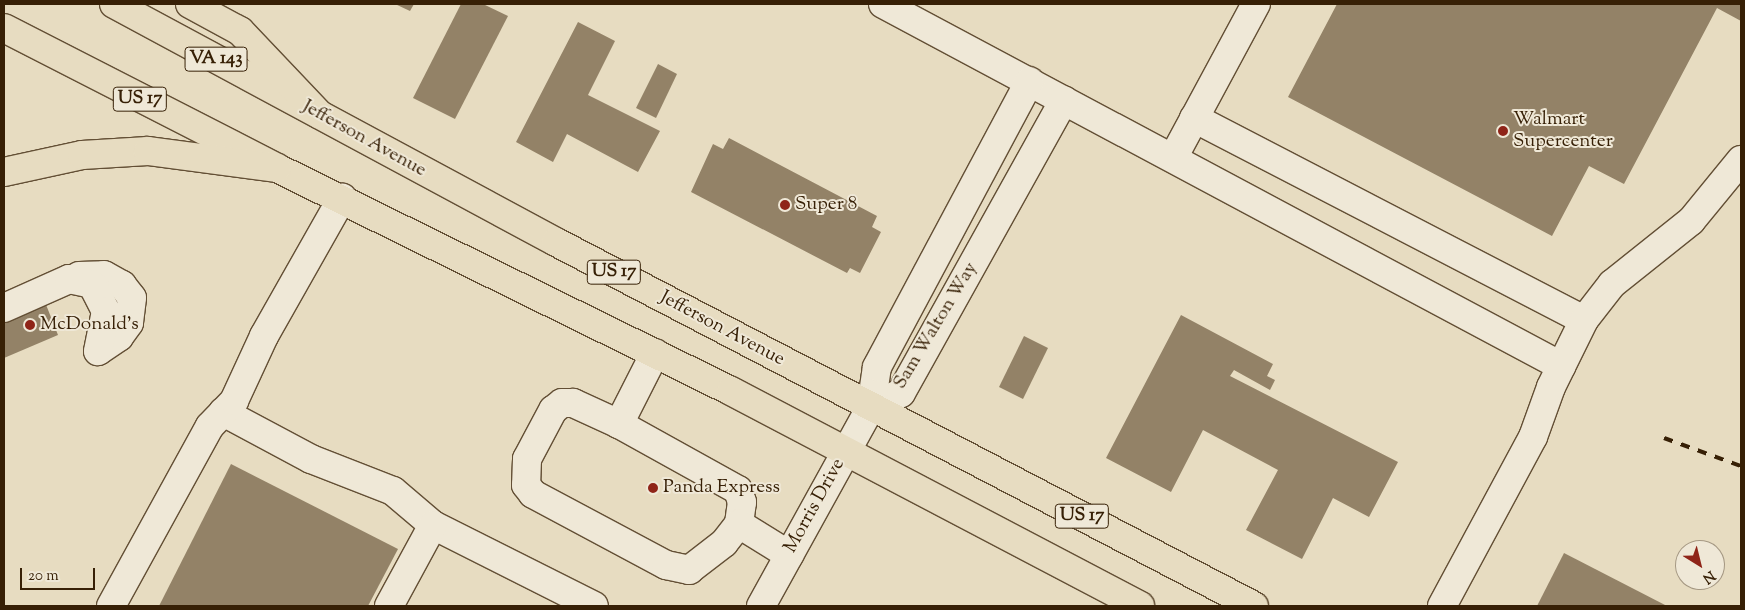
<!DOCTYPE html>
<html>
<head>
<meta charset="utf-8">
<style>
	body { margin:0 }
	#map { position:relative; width:1745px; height:610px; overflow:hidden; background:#e7dcc1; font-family:"Sorts Mill Goudy",serif }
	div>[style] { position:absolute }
	.building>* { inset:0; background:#938267 }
	.roads { filter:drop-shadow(1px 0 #634f35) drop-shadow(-1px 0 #634f35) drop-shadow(0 1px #634f35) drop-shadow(0 -1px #634f35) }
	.minor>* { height:28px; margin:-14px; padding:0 14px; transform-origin:14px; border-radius:14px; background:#efe8d7 }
	.major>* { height:28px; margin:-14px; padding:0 14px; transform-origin:14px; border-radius:14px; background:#e7dcc1 }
	.highway>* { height:28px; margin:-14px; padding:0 14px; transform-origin:14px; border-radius:14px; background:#e7dcc1 }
	.rail>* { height:4px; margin-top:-2px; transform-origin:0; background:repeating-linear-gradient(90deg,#372006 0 9px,transparent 0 18px) }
	.dots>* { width:14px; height:14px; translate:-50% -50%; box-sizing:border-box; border:2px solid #efe8d7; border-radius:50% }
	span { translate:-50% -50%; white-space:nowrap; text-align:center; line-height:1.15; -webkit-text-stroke:4px #efe8d7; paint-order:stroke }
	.shield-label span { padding:1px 4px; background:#efe8d7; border:1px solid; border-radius:4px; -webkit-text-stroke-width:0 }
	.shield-label { font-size:18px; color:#372006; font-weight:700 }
	.poi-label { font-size:19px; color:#372006 }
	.left { translate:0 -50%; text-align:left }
	.street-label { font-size:19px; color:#372006 }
	.frame { position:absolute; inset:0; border:5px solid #372006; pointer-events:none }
	.north { position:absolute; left:1675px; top:540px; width:50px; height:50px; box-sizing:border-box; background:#efe8d7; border:1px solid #a59883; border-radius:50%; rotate:144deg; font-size:14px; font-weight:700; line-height:20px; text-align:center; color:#372006 }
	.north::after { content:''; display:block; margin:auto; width:18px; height:22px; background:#8f2418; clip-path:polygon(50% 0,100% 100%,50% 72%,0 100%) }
	.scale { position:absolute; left:20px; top:568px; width:75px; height:22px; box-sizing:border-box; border:2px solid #372006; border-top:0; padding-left:6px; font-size:15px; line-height:18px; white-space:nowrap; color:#372006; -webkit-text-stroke:4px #efe8d7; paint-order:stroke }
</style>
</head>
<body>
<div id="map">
	<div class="building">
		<i style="clip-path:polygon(395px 4px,414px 4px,410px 11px)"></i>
		<i style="clip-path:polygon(461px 4px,483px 4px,508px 16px,455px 119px,413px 98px)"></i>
		<i style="clip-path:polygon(1337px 4px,1741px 4px,1741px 21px,1717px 8px,1624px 184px,1589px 166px,1552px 236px,1288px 97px)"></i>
		<i style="clip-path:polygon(578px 22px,615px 41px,588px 95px,660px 131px,638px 172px,567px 134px,553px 162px,516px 142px)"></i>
		<i style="clip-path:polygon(658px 64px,677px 74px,656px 118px,636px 108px)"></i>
		<i style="clip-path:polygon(729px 138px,877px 216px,872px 227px,881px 232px,860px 273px,850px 268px,847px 273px,691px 192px,713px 144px,723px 149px)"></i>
		<i style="clip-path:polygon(43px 297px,58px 335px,4px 358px,4px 309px)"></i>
		<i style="clip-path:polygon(1181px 315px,1273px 364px,1267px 376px,1275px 380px,1270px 390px,1234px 370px,1230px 376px,1398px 462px,1369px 517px,1333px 498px,1302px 559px,1246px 530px,1278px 470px,1203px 430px,1171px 492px,1106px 458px)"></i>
		<i style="clip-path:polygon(1024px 336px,1048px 348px,1023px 399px,999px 387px)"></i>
		<i style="clip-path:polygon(231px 464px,398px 549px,368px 606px,159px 606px)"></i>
		<i style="clip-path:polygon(1564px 553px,1667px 606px,1537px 606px)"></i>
	</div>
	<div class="roads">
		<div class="minor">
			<i style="left:883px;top:4px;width:769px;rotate:28.1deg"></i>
			<i style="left:1194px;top:118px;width:439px;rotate:27.4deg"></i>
			<i style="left:1173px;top:158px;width:175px;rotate:-61.7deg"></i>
			<i style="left:79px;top:276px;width:25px;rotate:-2deg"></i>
			<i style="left:104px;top:275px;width:21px;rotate:29deg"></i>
			<i style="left:122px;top:285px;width:16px;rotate:52deg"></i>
			<i style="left:132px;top:298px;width:25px;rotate:97deg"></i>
			<i style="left:129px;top:323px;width:17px;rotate:126deg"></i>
			<i style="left:119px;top:337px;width:25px;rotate:146deg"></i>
			<i style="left:4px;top:308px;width:71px;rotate:-24deg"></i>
			<i style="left:69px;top:279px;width:24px;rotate:12deg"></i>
			<i style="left:92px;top:284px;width:30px;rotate:63deg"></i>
			<i style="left:106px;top:311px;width:41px;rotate:101.3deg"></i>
			<i style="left:655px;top:353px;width:80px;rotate:116.9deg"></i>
			<i style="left:619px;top:424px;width:136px;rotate:29deg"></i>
			<i style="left:738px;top:490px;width:13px;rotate:72deg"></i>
			<i style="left:742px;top:502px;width:22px;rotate:98deg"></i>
			<i style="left:739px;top:524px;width:59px;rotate:31.8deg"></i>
			<i style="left:871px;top:407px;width:33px;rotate:-25deg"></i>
			<i style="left:901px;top:393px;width:335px;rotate:-60.9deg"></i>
			<i style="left:223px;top:412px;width:100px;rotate:28.1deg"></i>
			<i style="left:311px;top:459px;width:88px;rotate:21.3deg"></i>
			<i style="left:393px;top:491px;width:52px;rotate:40.4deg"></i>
			<i style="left:433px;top:525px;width:180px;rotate:26.7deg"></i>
			<i style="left:619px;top:424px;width:51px;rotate:-155.5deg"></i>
			<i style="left:573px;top:403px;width:11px;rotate:180deg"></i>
			<i style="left:562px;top:403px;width:11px;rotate:142deg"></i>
			<i style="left:553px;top:410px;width:55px;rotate:118deg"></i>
			<i style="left:527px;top:459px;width:26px;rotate:92deg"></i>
			<i style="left:526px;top:485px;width:11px;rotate:52deg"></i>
			<i style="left:533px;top:494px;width:151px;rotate:28.1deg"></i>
			<i style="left:666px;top:565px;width:24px;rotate:12deg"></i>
			<i style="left:689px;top:570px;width:44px;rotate:-37.6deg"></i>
			<i style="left:724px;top:543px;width:24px;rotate:-52deg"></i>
			<i style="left:111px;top:606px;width:205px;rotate:-61.2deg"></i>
			<i style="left:210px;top:426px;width:35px;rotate:-46deg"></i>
			<i style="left:234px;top:401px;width:72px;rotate:-65.2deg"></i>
			<i style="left:264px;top:336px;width:159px;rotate:-60.5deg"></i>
			<i style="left:389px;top:606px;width:92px;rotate:-61.5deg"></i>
			<i style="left:761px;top:606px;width:227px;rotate:-61.1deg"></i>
			<i style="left:871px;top:407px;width:40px;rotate:-81.5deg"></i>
			<i style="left:877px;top:367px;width:324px;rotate:-61.9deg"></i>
			<i style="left:1442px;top:606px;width:192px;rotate:-61.7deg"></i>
			<i style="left:1533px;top:437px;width:53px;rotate:-70.2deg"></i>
			<i style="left:1551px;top:387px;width:75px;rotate:-63.8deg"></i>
			<i style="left:1584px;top:320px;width:46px;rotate:-52.1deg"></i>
			<i style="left:1612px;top:284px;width:101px;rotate:-38.6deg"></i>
			<i style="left:1691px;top:221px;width:79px;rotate:-50.7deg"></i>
		</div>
		<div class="major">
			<i style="left:114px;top:4px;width:502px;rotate:28.3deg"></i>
			<i style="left:556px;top:242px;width:787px;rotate:27.54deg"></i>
			<i style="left:4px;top:28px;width:307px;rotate:27.1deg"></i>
			<i style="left:277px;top:168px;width:506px;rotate:26.16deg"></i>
			<i style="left:731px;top:391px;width:462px;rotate:27.7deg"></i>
		</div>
		<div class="highway">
			<i style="left:190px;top:4px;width:57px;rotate:28.4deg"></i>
			<i style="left:240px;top:31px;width:115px;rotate:46.4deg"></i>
			<i style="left:4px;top:172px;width:80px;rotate:-12.3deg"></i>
			<i style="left:82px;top:155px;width:66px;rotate:-3.5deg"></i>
			<i style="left:148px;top:151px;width:130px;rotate:7.5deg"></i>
		</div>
	</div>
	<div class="rail">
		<i style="left:1664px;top:438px;width:82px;rotate:20deg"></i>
	</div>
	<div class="dots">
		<i style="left:1503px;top:131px;background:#8f2418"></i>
		<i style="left:785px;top:205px;background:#8f2418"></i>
		<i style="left:30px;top:325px;background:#8f2418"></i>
		<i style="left:653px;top:488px;background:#8f2418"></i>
	</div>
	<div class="shield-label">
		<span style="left:216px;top:59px">VA 143</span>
		<span style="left:140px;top:99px">US 17</span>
		<span style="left:614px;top:272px">US 17</span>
		<span style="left:1082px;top:516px">US 17</span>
	</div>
	<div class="poi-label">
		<span class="left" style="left:1513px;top:131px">Walmart<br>Supercenter</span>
		<span class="left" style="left:795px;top:205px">Super 8</span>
		<span class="left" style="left:40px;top:325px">McDonald's</span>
		<span class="left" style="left:663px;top:488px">Panda Express</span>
	</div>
	<div class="street-label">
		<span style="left:364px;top:139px;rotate:29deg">Jefferson Avenue</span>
		<span style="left:936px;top:326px;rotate:-59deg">Sam Walton Way</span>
		<span style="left:722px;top:329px;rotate:28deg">Jefferson Avenue</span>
		<span style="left:815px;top:506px;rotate:-61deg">Morris Drive</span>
	</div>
	<div class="frame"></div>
	<div class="north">N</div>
	<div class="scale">20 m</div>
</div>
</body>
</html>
